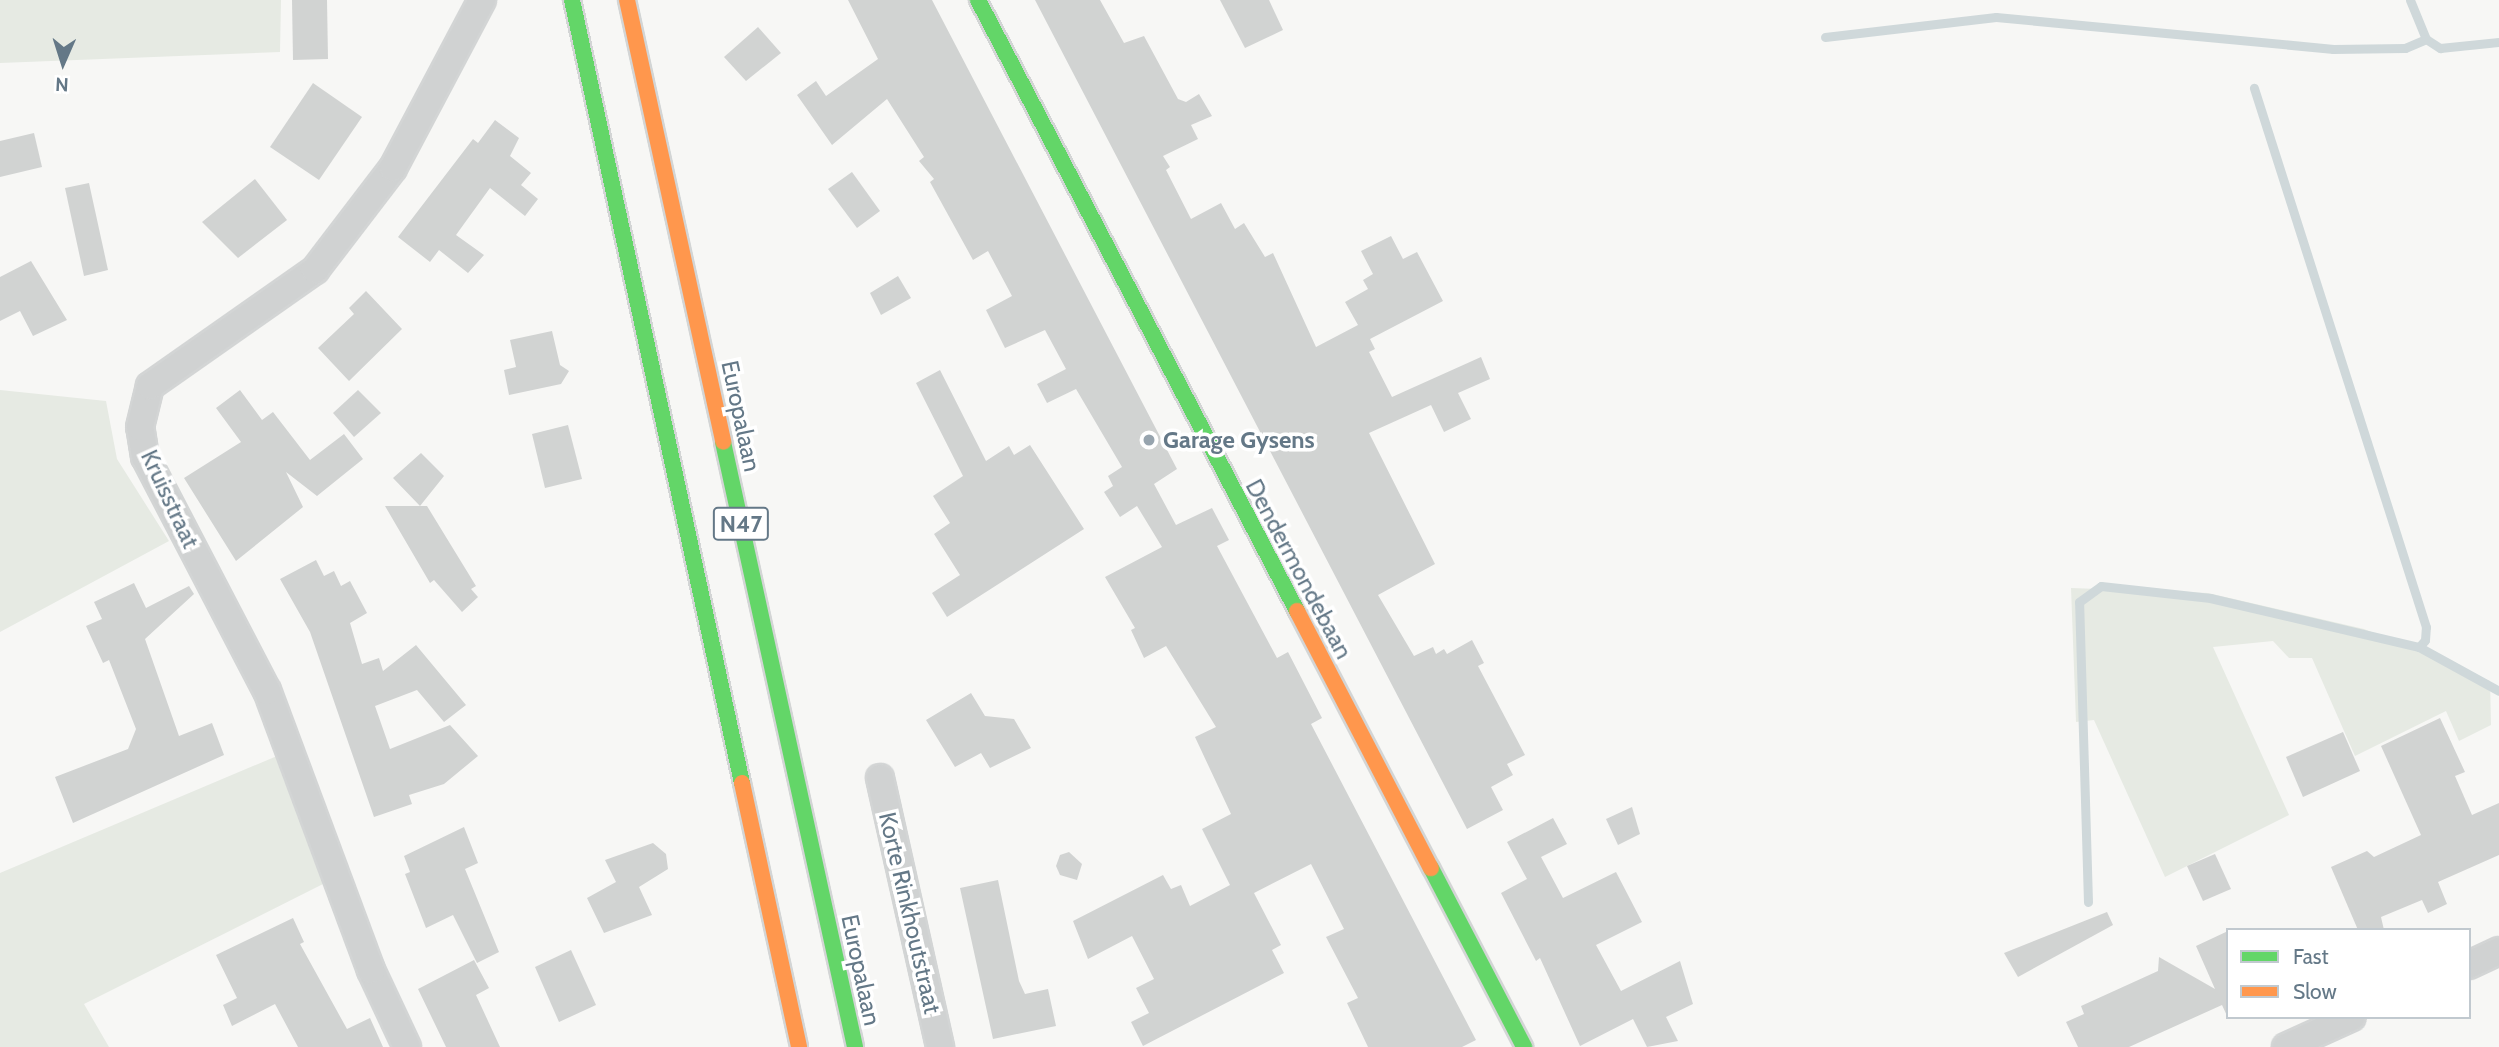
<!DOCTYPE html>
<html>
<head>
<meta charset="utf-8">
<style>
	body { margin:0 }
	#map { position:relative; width:2499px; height:1047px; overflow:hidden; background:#f7f7f5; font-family:Cabin,sans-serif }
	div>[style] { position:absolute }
	.green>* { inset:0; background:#e6eae3 }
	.stream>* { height:9px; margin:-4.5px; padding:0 4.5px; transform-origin:4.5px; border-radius:4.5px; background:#cfd8da }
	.building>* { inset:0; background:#d1d3d2 }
	.roads { filter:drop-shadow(2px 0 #d3d5d5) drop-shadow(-2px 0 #d3d5d5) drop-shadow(0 2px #d3d5d5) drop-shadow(0 -2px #d3d5d5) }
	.street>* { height:26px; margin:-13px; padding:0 13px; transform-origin:13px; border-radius:13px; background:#d0d2d2 }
	.fast>* { height:16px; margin:-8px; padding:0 8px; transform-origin:8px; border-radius:8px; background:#63d668 }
	.slow>* { height:16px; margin:-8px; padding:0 8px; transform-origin:8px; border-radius:8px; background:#ff974d }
	.dots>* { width:19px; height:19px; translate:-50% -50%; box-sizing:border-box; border:4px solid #fff; border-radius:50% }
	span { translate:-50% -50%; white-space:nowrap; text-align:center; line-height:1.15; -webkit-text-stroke:7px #fff; paint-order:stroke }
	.shield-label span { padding:2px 5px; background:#fff; border:2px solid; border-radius:5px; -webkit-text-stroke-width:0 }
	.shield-label { font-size:23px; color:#647887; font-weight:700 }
	.street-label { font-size:24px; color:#647887 }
	.poi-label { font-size:24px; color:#647887; font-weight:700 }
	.left { translate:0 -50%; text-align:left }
	.legend { position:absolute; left:2226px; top:928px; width:245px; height:91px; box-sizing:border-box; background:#fff; border:2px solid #c1c9cf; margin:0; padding:9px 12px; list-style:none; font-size:21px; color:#647887 }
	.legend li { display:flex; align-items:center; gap:14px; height:35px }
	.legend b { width:35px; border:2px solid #c1c9cf }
	.north { position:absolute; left:28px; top:28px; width:70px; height:70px; -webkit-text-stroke:5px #fff; paint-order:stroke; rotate:183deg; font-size:19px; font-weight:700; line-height:28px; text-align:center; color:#647887 }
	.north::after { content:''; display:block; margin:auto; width:24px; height:32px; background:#647887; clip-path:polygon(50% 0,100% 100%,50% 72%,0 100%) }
</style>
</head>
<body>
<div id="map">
	<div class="green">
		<i style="clip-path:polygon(0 0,281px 0,280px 52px,0 63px)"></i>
		<i style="clip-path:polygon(0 390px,106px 401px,117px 459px,169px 541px,0 632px)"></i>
		<i style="clip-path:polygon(2071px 588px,2208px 593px,2364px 629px,2490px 681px,2491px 725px,2459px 741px,2446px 711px,2355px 756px,2312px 658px,2289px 658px,2273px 641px,2213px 647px,2289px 815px,2165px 877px,2094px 720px,2076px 722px)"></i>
		<i style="clip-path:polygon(277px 756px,325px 883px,84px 1004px,109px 1047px,0 1047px,0 873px)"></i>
	</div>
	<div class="stream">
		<i style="left:2410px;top:0;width:42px;rotate:67.7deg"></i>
		<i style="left:2426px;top:39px;width:17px;rotate:33deg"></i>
		<i style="left:2440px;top:48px;width:59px;rotate:-5.8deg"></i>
		<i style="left:1825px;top:37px;width:172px;rotate:-6.7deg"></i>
		<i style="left:1996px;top:17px;width:339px;rotate:5.4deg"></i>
		<i style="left:2333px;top:49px;width:72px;rotate:-0.8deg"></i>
		<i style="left:2405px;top:48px;width:23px;rotate:-23deg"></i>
		<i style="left:2419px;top:647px;width:91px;rotate:28.8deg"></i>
		<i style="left:2088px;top:902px;width:300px;rotate:-91.7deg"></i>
		<i style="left:2079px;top:602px;width:27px;rotate:-36deg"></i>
		<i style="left:2101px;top:586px;width:110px;rotate:6.3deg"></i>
		<i style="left:2210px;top:598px;width:215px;rotate:13.2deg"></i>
		<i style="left:2419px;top:647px;width:9px;rotate:-49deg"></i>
		<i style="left:2425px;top:640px;width:13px;rotate:-86deg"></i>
		<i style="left:2426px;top:627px;width:566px;rotate:-107.7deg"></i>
	</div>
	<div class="building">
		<i style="clip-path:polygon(292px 0,327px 0,328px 59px,293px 60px)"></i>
		<i style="clip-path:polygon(848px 0,932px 0,1177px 469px,1154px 484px,1176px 525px,1212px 508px,1229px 540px,1217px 546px,1277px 658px,1288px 652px,1322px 718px,1311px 724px,1476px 1040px,1462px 1047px,1368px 1047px,1347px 1003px,1358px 998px,1326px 937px,1344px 929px,1311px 864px,1254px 893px,1281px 945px,1272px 950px,1284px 973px,1143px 1046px,1131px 1022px,1149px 1013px,1136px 988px,1154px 979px,1132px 936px,1088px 959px,1073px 921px,1163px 875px,1171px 889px,1181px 885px,1190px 906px,1230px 885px,1202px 829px,1231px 814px,1195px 737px,1216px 727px,1166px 646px,1144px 658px,1131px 630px,1135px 628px,1105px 577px,1162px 547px,1137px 506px,1120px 517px,1104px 492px,1113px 486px,1108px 476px,1122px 467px,1076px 389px,1047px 403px,1037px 384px,1066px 369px,1045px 330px,1005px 348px,986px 310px,1012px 296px,988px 251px,973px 260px,930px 182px,934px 179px,919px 161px,924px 157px,887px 99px,832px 145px,797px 95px,816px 81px,826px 96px,878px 59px)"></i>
		<i style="clip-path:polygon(1035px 0,1100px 0,1124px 43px,1144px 36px,1178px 99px,1186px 102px,1199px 94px,1212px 116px,1191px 125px,1198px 139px,1163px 156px,1170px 167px,1166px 170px,1191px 219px,1221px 203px,1235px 229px,1244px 223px,1265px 257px,1273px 253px,1316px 347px,1358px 325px,1345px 302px,1368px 289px,1363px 280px,1373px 274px,1361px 251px,1391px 236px,1403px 259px,1417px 252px,1443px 301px,1370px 339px,1375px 349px,1369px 352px,1392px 397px,1481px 357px,1490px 379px,1458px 393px,1471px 419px,1444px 432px,1431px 405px,1369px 433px,1435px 564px,1378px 595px,1414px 656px,1433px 647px,1436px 654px,1444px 649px,1447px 654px,1472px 640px,1484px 663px,1478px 666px,1525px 755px,1507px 764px,1513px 775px,1491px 787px,1503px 810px,1467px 829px)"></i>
		<i style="clip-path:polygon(1220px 0,1269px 0,1283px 30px,1245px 48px)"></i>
		<i style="clip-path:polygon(758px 27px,781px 53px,746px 81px,724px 57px)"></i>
		<i style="clip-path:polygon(313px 83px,362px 117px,319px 180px,270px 147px)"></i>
		<i style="clip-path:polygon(495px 120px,519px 138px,510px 156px,531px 173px,521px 185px,538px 199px,525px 216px,490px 188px,456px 235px,484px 255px,468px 273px,439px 250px,430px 262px,398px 237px,473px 139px,478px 143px)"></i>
		<i style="clip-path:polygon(34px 133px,42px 167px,0 177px,0 141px)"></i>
		<i style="clip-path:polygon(852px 172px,880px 211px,857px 228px,828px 189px)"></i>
		<i style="clip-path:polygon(255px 179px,287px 220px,238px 258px,202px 222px)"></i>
		<i style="clip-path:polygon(89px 183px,108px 270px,84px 276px,65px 188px)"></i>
		<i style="clip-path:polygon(31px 261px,67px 320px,33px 336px,20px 311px,0 321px,0 277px)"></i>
		<i style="clip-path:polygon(898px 276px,911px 298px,881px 315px,870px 293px)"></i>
		<i style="clip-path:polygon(366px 291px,402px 329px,349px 381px,318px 348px,354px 314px,349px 308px)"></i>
		<i style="clip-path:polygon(552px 331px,560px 365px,569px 371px,561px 384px,509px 395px,504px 370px,516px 367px,510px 340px)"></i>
		<i style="clip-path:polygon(940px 370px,986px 461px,1009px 446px,1014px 455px,1030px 445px,1084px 529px,947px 617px,932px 593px,960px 575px,934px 534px,950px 523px,933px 496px,963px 476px,916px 383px)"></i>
		<i style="clip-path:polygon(240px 390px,262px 420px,273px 412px,310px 460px,344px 434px,363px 459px,317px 496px,286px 472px,303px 507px,236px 561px,184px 478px,241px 442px,216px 408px)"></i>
		<i style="clip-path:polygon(358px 390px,381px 413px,354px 437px,333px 413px)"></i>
		<i style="clip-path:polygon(568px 425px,582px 479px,545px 488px,532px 434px)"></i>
		<i style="clip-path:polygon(421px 453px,444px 476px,420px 506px,427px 506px,476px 586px,471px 589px,478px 597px,462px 612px,434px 580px,430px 583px,385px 506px,420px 506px,393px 478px)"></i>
		<i style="clip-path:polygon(316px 560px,324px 576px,334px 571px,341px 586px,350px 581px,367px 613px,350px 623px,362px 664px,379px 658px,383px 671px,416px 645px,466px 705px,444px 722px,417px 690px,375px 706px,390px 749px,450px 725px,478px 756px,444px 784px,409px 795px,412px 804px,374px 817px,310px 632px,280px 579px)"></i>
		<i style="clip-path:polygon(134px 583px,146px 608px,189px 586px,194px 594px,145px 639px,179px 736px,212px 723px,224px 755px,73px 823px,55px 777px,128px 749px,136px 729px,109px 660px,103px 663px,86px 626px,102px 619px,94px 602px)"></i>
		<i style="clip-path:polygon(971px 693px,985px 716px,1014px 719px,1031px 748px,990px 768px,981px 753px,955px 767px,926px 720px)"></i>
		<i style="clip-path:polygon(2440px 718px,2465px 772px,2455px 776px,2472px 815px,2499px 803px,2499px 855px,2438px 882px,2447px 904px,2428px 913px,2422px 900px,2381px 917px,2384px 930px,2358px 930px,2331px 867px,2367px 851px,2374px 857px,2421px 835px,2381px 746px)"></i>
		<i style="clip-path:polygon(2343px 732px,2360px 771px,2303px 797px,2286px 757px)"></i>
		<i style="clip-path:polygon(1632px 807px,1640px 834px,1618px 845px,1606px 819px)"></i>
		<i style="clip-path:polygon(1553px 818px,1567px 844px,1541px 857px,1563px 898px,1616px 872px,1642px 922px,1596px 945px,1621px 991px,1680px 961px,1693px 1004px,1666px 1017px,1678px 1041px,1647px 1047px,1633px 1019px,1580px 1046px,1540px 958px,1536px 961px,1501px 893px,1527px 879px,1507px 842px)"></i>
		<i style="clip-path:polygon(464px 827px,478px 863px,465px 869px,499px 952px,477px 963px,453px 915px,426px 928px,405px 874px,410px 872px,404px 856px)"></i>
		<i style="clip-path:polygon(653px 843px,666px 854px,668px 869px,639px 887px,652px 915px,604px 933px,587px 898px,616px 882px,605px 860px)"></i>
		<i style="clip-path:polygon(1069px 852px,1082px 864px,1077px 880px,1060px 875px,1056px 866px,1060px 855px)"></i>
		<i style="clip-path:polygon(2215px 854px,2231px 889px,2203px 901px,2187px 866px)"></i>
		<i style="clip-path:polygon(998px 880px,1019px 981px,1025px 994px,1048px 989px,1056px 1026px,993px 1039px,960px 888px)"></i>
		<i style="clip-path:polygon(2107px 912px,2113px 925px,2018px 977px,2004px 953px)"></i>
		<i style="clip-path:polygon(293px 918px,304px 942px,300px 944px,347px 1029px,370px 1018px,383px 1047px,298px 1047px,275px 1004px,232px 1026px,223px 1005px,237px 998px,216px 955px)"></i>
		<i style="clip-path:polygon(2228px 931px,2228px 1018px,2222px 1005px,2129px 1047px,2078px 1047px,2066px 1022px,2084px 1014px,2081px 1006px,2158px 971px,2159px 957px,2215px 989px,2196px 946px)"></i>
		<i style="clip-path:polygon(571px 950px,596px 1005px,559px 1022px,535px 967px)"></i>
		<i style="clip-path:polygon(474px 960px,489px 988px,476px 995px,500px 1047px,446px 1047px,418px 989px)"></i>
	</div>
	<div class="roads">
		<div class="street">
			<i style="left:880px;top:778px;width:276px;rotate:77.4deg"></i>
			<i style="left:2469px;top:965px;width:33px;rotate:-25deg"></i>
			<i style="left:407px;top:1047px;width:85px;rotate:-115.1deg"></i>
			<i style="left:371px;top:970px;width:298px;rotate:-110.4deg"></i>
			<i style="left:267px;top:691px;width:264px;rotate:-117.5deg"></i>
			<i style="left:145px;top:457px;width:30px;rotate:-99deg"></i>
			<i style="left:140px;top:427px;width:42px;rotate:-76.3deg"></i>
			<i style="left:150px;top:386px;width:202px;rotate:-35.1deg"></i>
			<i style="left:315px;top:270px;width:128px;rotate:-52.6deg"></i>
			<i style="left:393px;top:168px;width:190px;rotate:-62.1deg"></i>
			<i style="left:2286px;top:1047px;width:72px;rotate:-24.4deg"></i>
		</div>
		<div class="fast">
			<i style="left:572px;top:0;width:801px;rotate:77.75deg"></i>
			<i style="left:978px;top:0;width:689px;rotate:62.43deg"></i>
			<i style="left:723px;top:442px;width:619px;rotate:77.69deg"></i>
			<i style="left:1431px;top:868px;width:202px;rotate:62.5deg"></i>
		</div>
		<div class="slow">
			<i style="left:627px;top:0;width:452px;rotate:77.7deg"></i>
			<i style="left:1297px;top:611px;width:290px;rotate:62.5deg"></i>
			<i style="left:742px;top:783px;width:270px;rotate:77.8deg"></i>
		</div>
	</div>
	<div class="dots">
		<i style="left:1149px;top:440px;background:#97a4ae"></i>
	</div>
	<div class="shield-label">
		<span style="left:741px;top:524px">N47</span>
	</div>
	<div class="street-label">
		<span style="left:741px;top:416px;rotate:78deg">Europalaan</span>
		<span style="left:170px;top:499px;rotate:65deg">Kruisstraat</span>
		<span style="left:1299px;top:569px;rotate:62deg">Dendermondebaan</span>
		<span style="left:910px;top:913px;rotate:77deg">Korte Rinkhoutstraat</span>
		<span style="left:861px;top:970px;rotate:78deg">Europalaan</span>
	</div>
	<div class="poi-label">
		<span class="left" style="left:1163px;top:440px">Garage Gysens</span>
	</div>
	<ul class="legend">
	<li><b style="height:9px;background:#63d668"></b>Fast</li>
	<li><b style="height:9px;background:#ff974d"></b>Slow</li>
	</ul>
	<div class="north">N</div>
</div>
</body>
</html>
